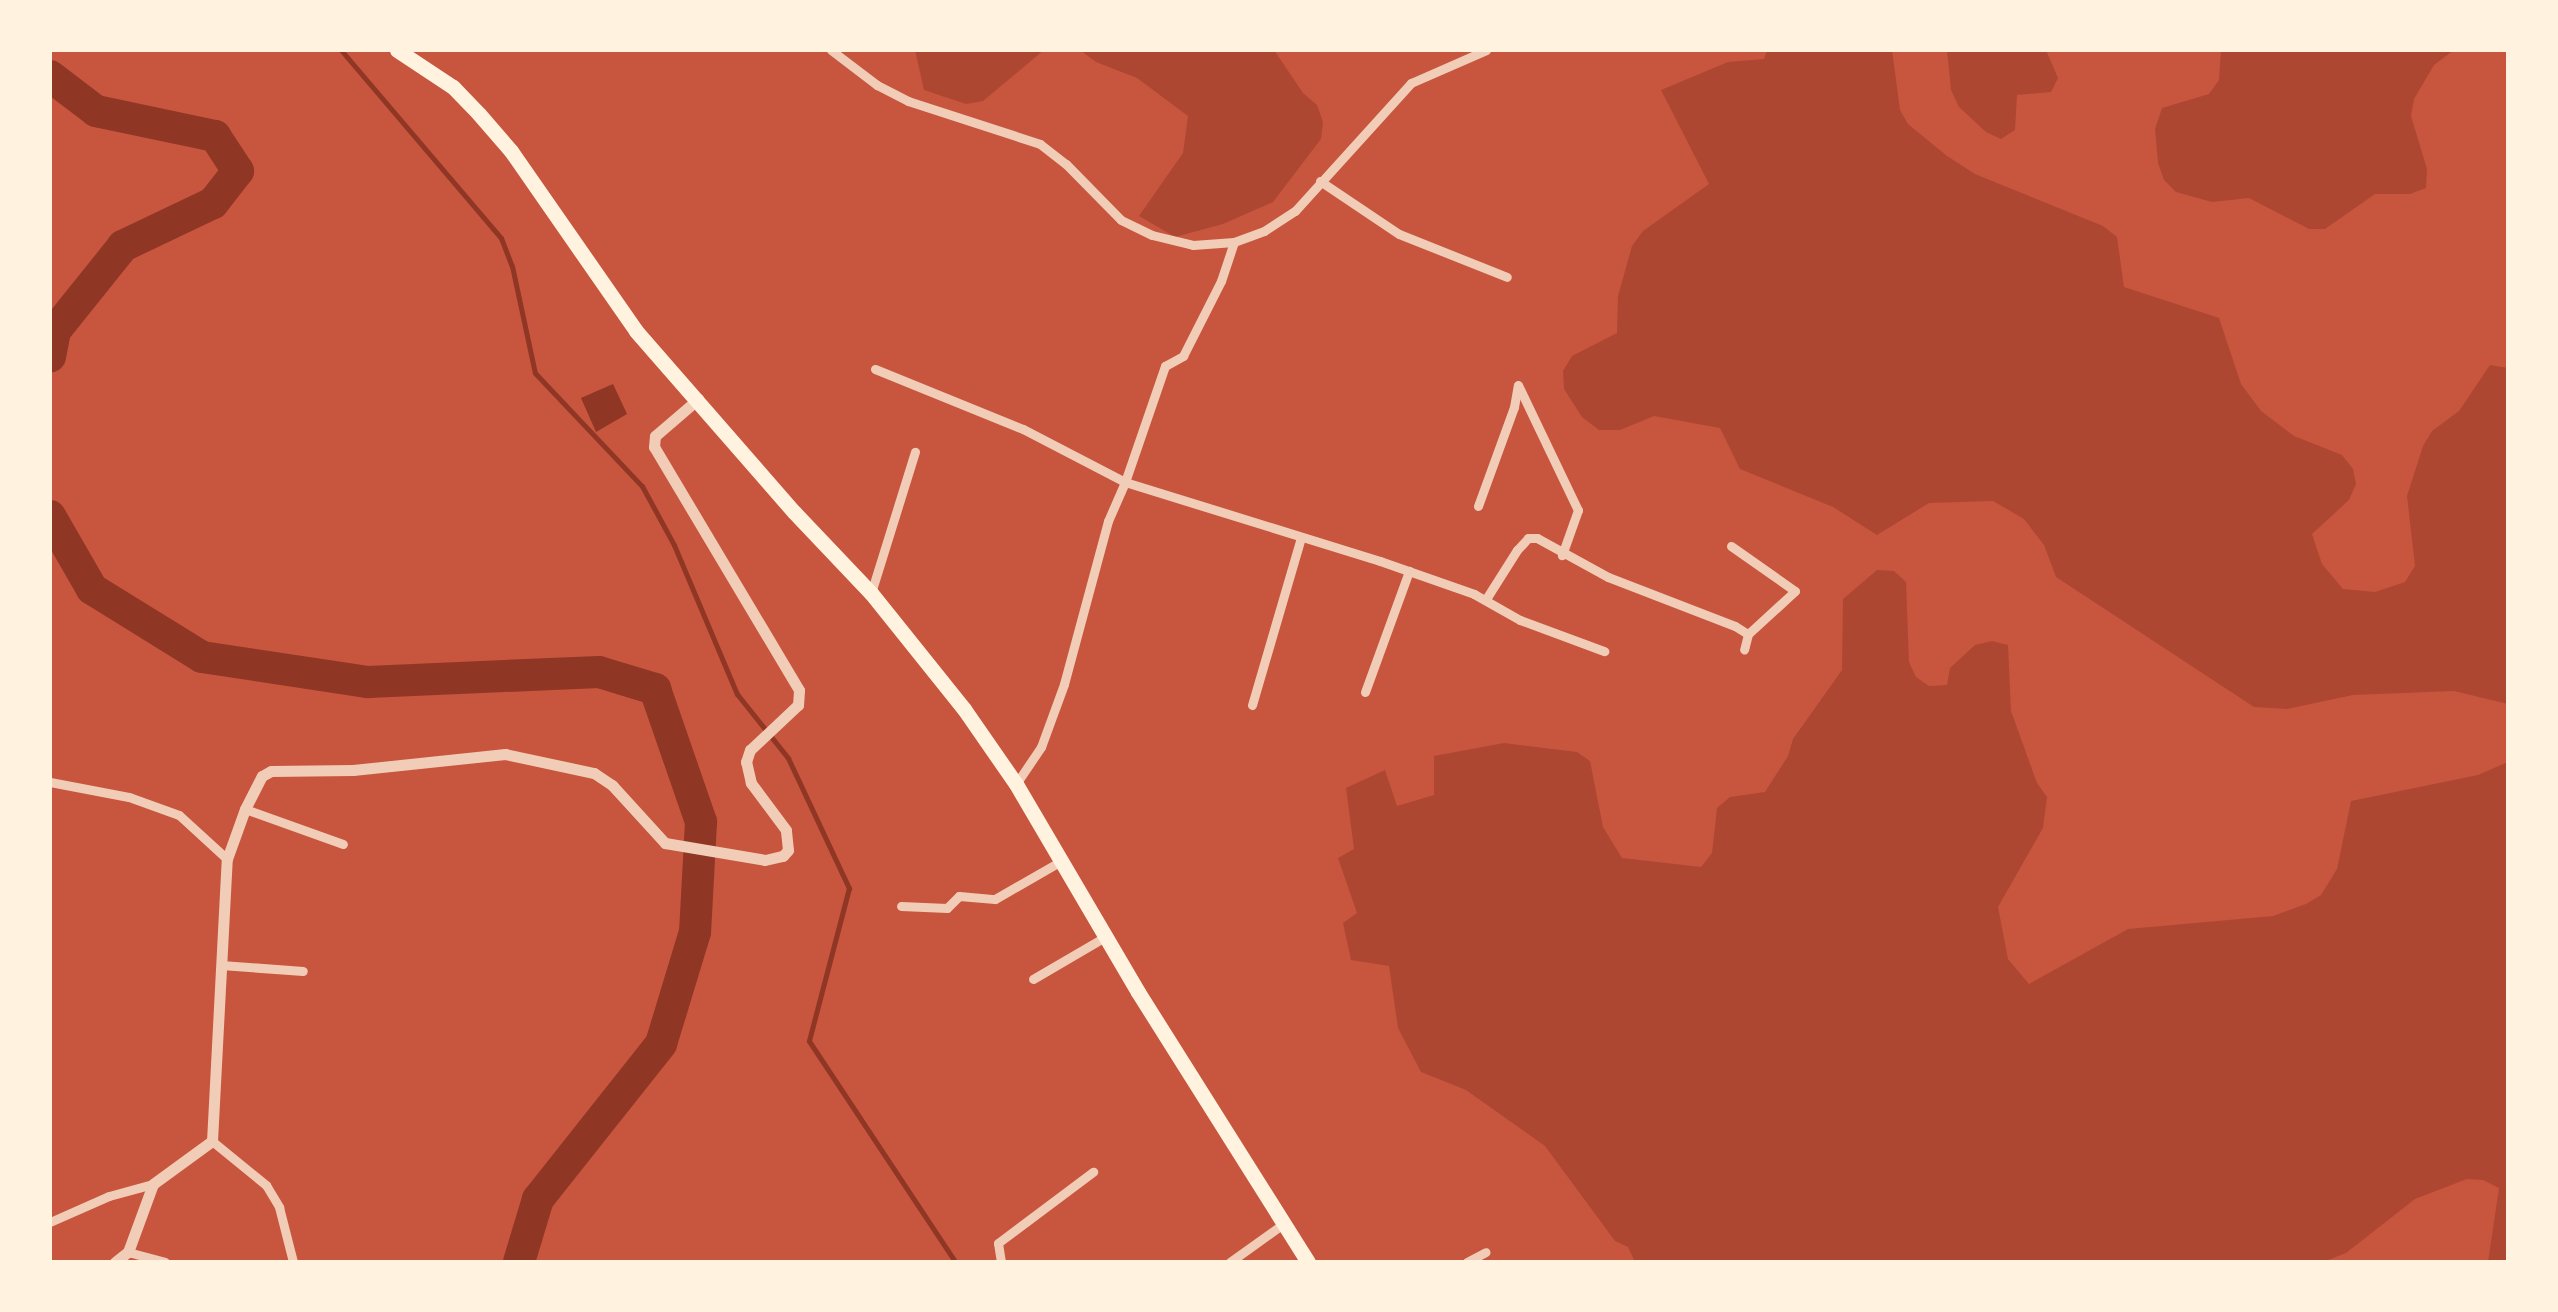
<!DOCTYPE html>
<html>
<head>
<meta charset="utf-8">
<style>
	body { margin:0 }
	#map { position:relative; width:2558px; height:1312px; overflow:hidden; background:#c8553d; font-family:Karla,sans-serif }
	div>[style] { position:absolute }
	.green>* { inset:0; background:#ae4732 }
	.water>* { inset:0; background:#8f3625 }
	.stream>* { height:5px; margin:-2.5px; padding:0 2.5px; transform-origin:2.5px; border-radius:2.5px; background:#8f3625 }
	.river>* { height:32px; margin:-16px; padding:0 16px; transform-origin:16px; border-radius:16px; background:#8f3625 }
	.minor>* { height:9px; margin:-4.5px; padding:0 4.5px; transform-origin:4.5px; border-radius:4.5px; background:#f1ccb7 }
	.tertiary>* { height:11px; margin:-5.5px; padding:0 5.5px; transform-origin:5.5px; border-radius:5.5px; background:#f1ccb7 }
	.trunk>* { height:15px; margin:-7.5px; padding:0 7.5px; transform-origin:7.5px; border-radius:7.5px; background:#fff3e0 }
	span { translate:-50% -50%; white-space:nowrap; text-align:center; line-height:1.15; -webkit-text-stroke:9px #fff3e0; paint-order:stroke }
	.frame { position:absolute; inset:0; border:52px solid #fff3e0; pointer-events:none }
</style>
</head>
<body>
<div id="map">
	<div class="green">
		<i style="clip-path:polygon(915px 50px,1044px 50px,983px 101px,966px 104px,924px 90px)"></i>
		<i style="clip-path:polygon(1080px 50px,1274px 50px,1303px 93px,1317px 105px,1323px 122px,1321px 139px,1273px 202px,1223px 224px,1175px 237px,1139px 216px,1183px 153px,1188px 116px,1137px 78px,1096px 62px)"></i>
		<i style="clip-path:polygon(1767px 50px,1892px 50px,1900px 110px,1908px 124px,1947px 156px,1975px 174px,2103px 226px,2117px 237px,2124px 287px,2219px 318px,2241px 384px,2261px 411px,2294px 436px,2342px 455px,2353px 469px,2356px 484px,2349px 500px,2312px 534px,2322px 564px,2343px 589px,2375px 592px,2405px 582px,2415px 566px,2407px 496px,2423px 446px,2432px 431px,2459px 411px,2490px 365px,2508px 368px,2508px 704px,2454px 691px,2353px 695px,2287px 709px,2254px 707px,2056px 577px,2044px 545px,2024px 519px,1993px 501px,1929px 503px,1877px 535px,1833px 507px,1740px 469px,1720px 428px,1654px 416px,1620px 430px,1599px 430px,1582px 417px,1564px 389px,1563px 371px,1572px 356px,1617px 333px,1618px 296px,1632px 246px,1643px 231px,1709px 184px,1661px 90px,1728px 62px,1764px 59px)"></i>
		<i style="clip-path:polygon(1947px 50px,2046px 50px,2058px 78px,2051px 92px,2017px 95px,2015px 130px,2001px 139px,1986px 132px,1959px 107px,1951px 90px)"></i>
		<i style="clip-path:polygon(2221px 50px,2454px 50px,2434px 65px,2414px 99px,2411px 116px,2427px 169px,2426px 188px,2410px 194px,2375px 194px,2325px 229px,2309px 229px,2249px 198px,2212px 202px,2176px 192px,2164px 180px,2158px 163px,2155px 129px,2162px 108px,2209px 94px,2219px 80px)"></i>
		<i style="clip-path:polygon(1877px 570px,1894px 571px,1906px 582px,1909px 662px,1916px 677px,1929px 686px,1947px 685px,1950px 668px,1975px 645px,1992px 641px,2008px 645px,2011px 711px,2037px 783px,2047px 797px,2043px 828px,1998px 907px,2008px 959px,2029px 984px,2128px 929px,2273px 916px,2306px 904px,2321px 895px,2337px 869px,2351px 801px,2478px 775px,2508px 762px,2508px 1262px,2488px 1262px,2499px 1188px,2483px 1180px,2467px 1179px,2415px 1199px,2346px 1253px,2323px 1262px,1635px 1262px,1628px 1247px,1615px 1241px,1545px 1146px,1466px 1090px,1421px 1072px,1398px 1028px,1389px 966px,1351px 960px,1343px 923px,1357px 913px,1338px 858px,1354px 849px,1346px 788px,1385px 770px,1397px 806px,1434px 795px,1434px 756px,1504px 743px,1577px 752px,1590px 761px,1603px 827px,1622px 858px,1701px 867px,1712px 853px,1717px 808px,1730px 797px,1765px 792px,1788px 756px,1793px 739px,1842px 670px,1843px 599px)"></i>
	</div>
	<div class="water">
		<i style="clip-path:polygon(613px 384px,627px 414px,596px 432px,581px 398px)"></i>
	</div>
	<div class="stream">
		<i style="left:341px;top:50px;width:247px;rotate:49.6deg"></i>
		<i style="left:501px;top:238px;width:30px;rotate:69deg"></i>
		<i style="left:512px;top:266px;width:109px;rotate:77.9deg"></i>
		<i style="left:535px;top:373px;width:156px;rotate:46.6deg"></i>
		<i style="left:642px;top:486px;width:67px;rotate:61.5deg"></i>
		<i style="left:674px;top:545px;width:162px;rotate:67.1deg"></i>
		<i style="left:737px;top:694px;width:82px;rotate:51.4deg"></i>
		<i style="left:788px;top:758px;width:144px;rotate:64.9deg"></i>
		<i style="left:849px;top:888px;width:158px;rotate:104.7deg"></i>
		<i style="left:809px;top:1041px;width:265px;rotate:56.5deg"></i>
	</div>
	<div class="river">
		<i style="left:50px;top:76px;width:58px;rotate:37.3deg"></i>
		<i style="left:96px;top:111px;width:122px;rotate:11.9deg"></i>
		<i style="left:215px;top:136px;width:42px;rotate:56.7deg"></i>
		<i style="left:238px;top:171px;width:41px;rotate:128deg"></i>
		<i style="left:213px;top:203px;width:100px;rotate:154.5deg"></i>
		<i style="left:123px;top:246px;width:109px;rotate:128.7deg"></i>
		<i style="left:55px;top:331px;width:26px;rotate:101deg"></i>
		<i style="left:50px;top:516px;width:84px;rotate:60.1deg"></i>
		<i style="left:92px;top:589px;width:129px;rotate:31.7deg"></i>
		<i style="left:202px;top:657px;width:168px;rotate:8.6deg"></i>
		<i style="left:368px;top:682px;width:231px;rotate:-2.5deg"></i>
		<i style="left:599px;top:672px;width:59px;rotate:16.9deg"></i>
		<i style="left:655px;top:689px;width:141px;rotate:70.9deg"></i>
		<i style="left:701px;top:822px;width:110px;rotate:93.1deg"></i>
		<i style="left:695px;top:932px;width:117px;rotate:106.9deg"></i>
		<i style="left:661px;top:1044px;width:198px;rotate:128.4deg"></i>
		<i style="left:538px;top:1199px;width:66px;rotate:106.8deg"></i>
	</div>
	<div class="minor">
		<i style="left:831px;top:50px;width:58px;rotate:37.3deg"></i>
		<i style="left:877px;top:85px;width:35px;rotate:27deg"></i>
		<i style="left:908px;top:101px;width:139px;rotate:18deg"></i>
		<i style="left:1040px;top:144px;width:33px;rotate:38deg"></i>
		<i style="left:1066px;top:164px;width:78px;rotate:45.5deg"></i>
		<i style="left:1121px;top:220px;width:34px;rotate:26deg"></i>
		<i style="left:1152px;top:235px;width:42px;rotate:13.7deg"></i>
		<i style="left:1193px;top:245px;width:41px;rotate:-4.2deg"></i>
		<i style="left:1234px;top:242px;width:32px;rotate:-20deg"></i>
		<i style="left:1264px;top:231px;width:37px;rotate:-33deg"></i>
		<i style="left:1295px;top:211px;width:173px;rotate:-47.8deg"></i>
		<i style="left:1411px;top:83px;width:82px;rotate:-23.7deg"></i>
		<i style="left:1320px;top:181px;width:95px;rotate:33.9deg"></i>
		<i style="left:1399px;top:234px;width:116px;rotate:21.7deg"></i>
		<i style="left:875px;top:369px;width:160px;rotate:22.1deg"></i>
		<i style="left:1023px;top:429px;width:115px;rotate:27.5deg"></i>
		<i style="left:1125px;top:482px;width:123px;rotate:-71deg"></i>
		<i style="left:1165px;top:366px;width:21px;rotate:-29deg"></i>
		<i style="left:1183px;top:356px;width:84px;rotate:-63.1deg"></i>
		<i style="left:1221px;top:281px;width:41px;rotate:-71.6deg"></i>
		<i style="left:1478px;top:506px;width:105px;rotate:-70deg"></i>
		<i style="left:1514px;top:407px;width:22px;rotate:-80deg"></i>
		<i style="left:1518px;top:385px;width:139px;rotate:64.4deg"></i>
		<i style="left:1578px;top:510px;width:48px;rotate:109.6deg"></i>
		<i style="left:1731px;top:546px;width:78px;rotate:35.1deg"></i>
		<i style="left:1795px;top:591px;width:64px;rotate:137.5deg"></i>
		<i style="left:871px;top:593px;width:148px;rotate:-72.7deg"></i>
		<i style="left:1486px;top:599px;width:58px;rotate:-57.7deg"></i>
		<i style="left:1517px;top:550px;width:16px;rotate:-47deg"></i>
		<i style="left:1528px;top:538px;width:9px"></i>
		<i style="left:1537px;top:538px;width:81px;rotate:28.8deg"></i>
		<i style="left:1608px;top:577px;width:136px;rotate:21.1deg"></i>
		<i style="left:1735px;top:626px;width:15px;rotate:32deg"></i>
		<i style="left:1748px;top:634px;width:16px;rotate:104deg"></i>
		<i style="left:1365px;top:692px;width:129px;rotate:-70deg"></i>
		<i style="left:1252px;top:705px;width:175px;rotate:-73.7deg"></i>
		<i style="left:50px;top:782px;width:80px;rotate:10.8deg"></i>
		<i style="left:129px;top:797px;width:53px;rotate:19.8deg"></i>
		<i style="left:179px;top:815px;width:65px;rotate:42.5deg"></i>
		<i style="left:1016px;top:784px;width:45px;rotate:-56deg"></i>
		<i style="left:1041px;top:747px;width:67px;rotate:-69.9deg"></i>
		<i style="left:1064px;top:684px;width:169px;rotate:-74.9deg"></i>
		<i style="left:1108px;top:521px;width:43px;rotate:-66.4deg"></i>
		<i style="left:1125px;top:482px;width:267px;rotate:17.2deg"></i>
		<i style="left:1380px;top:561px;width:100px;rotate:19.3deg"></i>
		<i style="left:1474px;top:594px;width:53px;rotate:29.5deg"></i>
		<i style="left:1520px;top:620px;width:90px;rotate:20.3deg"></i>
		<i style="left:245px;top:809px;width:104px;rotate:19.7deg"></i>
		<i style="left:901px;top:906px;width:46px;rotate:2.5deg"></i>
		<i style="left:947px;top:908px;width:17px;rotate:-45deg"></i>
		<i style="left:959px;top:896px;width:36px;rotate:5deg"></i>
		<i style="left:995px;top:899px;width:76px;rotate:-29.9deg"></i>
		<i style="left:221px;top:965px;width:82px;rotate:4.2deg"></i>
		<i style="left:1033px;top:979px;width:83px;rotate:-30.3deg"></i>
		<i style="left:212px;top:1141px;width:70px;rotate:39.2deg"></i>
		<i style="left:266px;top:1185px;width:26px;rotate:59deg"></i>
		<i style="left:279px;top:1207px;width:57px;rotate:75.7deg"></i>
		<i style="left:50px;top:1222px;width:64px;rotate:-23.8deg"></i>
		<i style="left:109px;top:1196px;width:46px;rotate:-15.3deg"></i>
		<i style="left:128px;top:1252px;width:38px;rotate:15deg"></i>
		<i style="left:1001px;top:1262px;width:19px;rotate:-99deg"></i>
		<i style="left:998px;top:1243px;width:119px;rotate:-36.8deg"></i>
		<i style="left:1230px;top:1262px;width:65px;rotate:-35.6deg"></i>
		<i style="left:1467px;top:1262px;width:21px;rotate:-28deg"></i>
	</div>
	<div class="tertiary">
		<i style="left:115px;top:1262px;width:16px;rotate:-38deg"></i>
		<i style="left:128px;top:1252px;width:72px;rotate:-69.8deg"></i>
		<i style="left:153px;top:1184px;width:73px;rotate:-36.1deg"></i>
		<i style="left:212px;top:1141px;width:282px;rotate:-87deg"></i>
		<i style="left:227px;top:859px;width:53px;rotate:-70.2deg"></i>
		<i style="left:245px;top:809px;width:37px;rotate:-63deg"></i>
		<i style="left:262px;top:776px;width:10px;rotate:-29deg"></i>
		<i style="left:271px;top:771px;width:82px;rotate:-0.7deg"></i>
		<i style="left:353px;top:770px;width:153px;rotate:-6deg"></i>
		<i style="left:505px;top:754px;width:91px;rotate:12.1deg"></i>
		<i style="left:594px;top:773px;width:22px;rotate:34deg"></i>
		<i style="left:612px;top:785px;width:79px;rotate:47.6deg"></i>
		<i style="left:665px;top:843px;width:101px;rotate:9.6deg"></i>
		<i style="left:765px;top:860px;width:18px;rotate:-13deg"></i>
		<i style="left:783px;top:856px;width:8px;rotate:-50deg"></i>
		<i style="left:788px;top:850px;width:20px;rotate:-96deg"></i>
		<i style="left:786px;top:830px;width:59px;rotate:-126.7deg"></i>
		<i style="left:751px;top:783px;width:22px;rotate:-103deg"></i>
		<i style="left:746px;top:762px;width:13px;rotate:-72deg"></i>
		<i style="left:750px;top:750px;width:66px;rotate:-43.2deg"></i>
		<i style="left:798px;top:705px;width:15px;rotate:-86deg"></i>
		<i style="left:799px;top:690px;width:283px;rotate:-120.8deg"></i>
		<i style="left:654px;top:447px;width:11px;rotate:-85deg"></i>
		<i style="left:655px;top:436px;width:57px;rotate:-40.7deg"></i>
	</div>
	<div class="trunk">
		<i style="left:397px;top:50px;width:67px;rotate:33.5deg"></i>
		<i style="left:453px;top:87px;width:37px;rotate:46deg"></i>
		<i style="left:479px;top:114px;width:49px;rotate:49.1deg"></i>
		<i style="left:511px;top:151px;width:219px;rotate:55.2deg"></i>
		<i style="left:636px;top:331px;width:240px;rotate:48.9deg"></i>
		<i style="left:794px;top:512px;width:112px;rotate:46.5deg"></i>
		<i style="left:871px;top:593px;width:149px;rotate:51.3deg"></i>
		<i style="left:964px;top:709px;width:91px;rotate:55.3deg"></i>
		<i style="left:1016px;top:784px;width:241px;rotate:59.6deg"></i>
		<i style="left:1138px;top:992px;width:319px;rotate:57.8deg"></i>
	</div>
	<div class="frame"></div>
</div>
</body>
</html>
